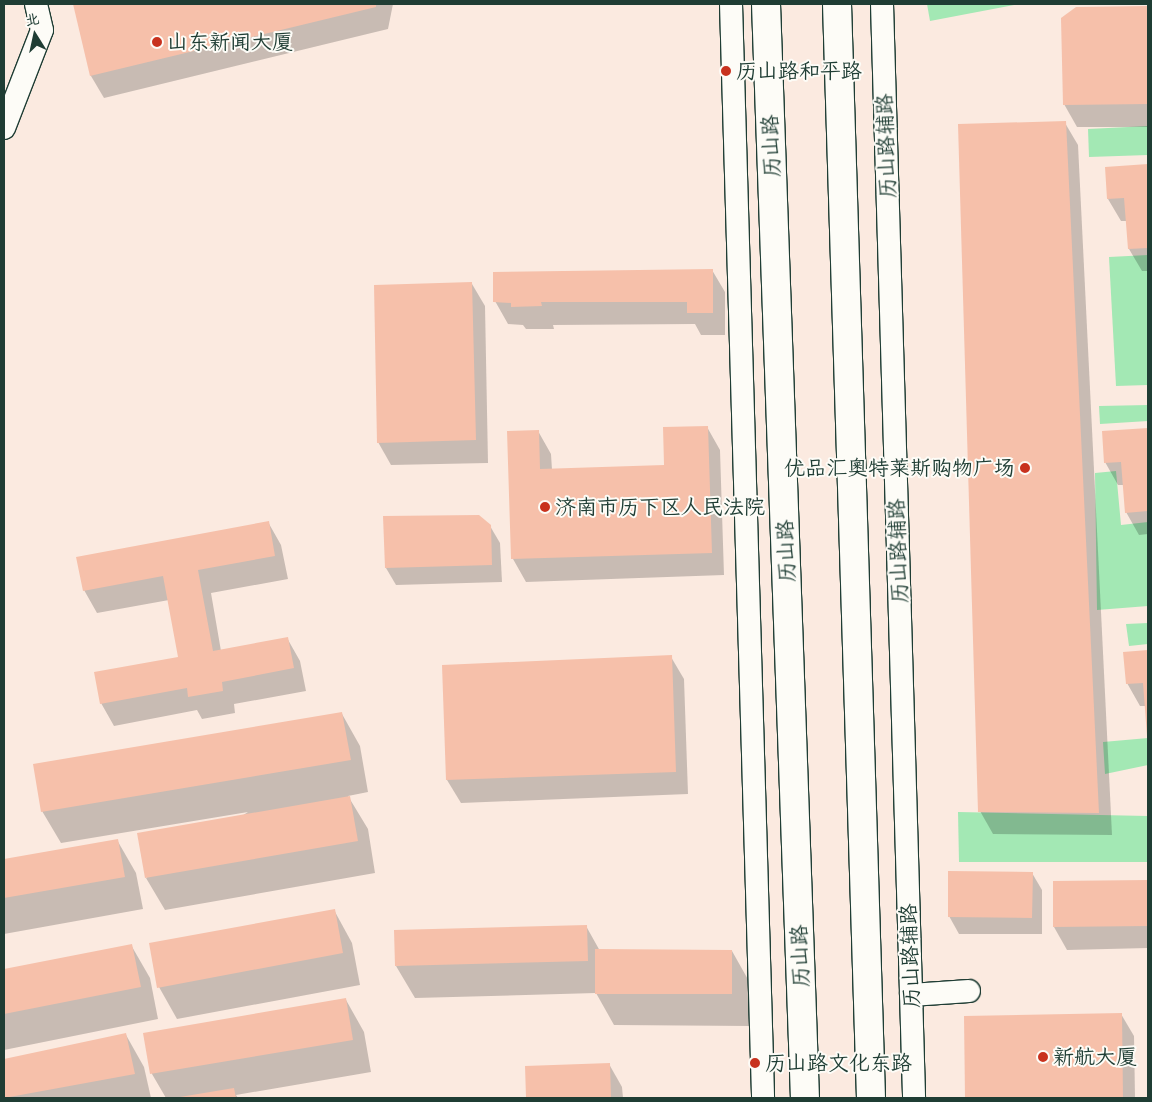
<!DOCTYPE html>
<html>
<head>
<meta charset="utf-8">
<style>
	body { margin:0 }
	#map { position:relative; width:1152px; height:1102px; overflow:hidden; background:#fbeae0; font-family:Caveat,"LXGW WenKai TC",sans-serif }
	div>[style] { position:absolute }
	.green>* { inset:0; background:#a3e8b4 }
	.shadow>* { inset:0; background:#0003 }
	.building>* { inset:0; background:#f6c0aa }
	.roads { filter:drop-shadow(1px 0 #1f3d34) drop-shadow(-1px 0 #1f3d34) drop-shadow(0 1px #1f3d34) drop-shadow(0 -1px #1f3d34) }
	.minor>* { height:22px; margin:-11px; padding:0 11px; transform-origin:11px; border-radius:11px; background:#fdfcf7 }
	.major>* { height:28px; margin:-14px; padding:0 14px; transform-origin:14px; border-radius:14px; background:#fdfcf7 }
	.dots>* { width:14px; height:14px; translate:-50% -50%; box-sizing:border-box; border:2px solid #fdfcf7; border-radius:50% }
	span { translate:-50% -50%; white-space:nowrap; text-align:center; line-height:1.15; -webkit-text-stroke:4px #fdfcf7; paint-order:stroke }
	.poi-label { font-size:21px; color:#1f3d34 }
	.left { translate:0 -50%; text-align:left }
	.right { translate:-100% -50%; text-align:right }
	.street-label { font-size:21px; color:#1f3d34 }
	.frame { position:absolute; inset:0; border:5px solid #1f3d34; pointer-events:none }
	.north { position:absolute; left:10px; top:10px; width:50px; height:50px; -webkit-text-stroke:4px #fdfcf7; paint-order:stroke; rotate:350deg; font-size:14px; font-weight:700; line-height:20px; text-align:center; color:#1f3d34 }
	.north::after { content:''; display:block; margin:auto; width:18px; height:22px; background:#1f3d34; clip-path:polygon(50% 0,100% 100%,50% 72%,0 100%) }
</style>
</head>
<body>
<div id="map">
	<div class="green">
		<i style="clip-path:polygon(927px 4px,1019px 4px,930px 21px)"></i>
		<i style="clip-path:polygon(1148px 126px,1148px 155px,1089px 157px,1088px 129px)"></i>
		<i style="clip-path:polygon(1148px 255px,1148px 385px,1116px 386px,1109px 257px)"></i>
		<i style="clip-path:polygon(1148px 405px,1148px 421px,1100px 424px,1099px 406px)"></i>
		<i style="clip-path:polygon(1116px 471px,1121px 525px,1148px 522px,1148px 606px,1097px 610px,1095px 473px)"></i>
		<i style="clip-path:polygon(1148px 623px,1148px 644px,1129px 646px,1126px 624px)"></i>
		<i style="clip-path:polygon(1148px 738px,1148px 765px,1105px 774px,1103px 742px)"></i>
		<i style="clip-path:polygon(958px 812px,1148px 816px,1148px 862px,959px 862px)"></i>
	</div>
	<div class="shadow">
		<i style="clip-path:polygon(74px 4px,393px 4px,388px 29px,104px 98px,91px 76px)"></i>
		<i style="clip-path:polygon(1148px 7px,1148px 127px,1077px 127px,1064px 104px,1076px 9px)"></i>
		<i style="clip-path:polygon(1065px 123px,1078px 145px,1112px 835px,993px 834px,980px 811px)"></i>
		<i style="clip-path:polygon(1148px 166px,1148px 271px,1142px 271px,1129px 249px,1127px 221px,1121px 221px,1108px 199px,1106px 169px)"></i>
		<i style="clip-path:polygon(712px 270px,725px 292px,725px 335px,701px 335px,695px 324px,553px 325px,554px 329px,526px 329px,523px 325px,508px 324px,495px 301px)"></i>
		<i style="clip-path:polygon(472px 284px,485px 306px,488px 463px,391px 465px,378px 442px)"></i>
		<i style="clip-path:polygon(707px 427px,720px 450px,724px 575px,526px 582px,513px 559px,509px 432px,538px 431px,551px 454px,552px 470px,665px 466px)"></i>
		<i style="clip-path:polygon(1148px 429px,1148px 534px,1139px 535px,1126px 512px,1124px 485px,1118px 485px,1105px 462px,1103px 432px)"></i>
		<i style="clip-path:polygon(384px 517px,490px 526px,500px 543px,502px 582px,396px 585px,386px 568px)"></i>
		<i style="clip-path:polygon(268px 522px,281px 545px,288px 579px,211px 593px,221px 651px,287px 638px,300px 661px,306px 691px,234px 704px,235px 713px,202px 719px,197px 710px,114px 726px,101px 703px,179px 658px,169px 600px,97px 613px,84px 590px)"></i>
		<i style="clip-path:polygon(1148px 652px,1148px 734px,1146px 706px,1140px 706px,1127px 683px,1124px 653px)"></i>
		<i style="clip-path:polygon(671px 657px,684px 679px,688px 794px,461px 803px,447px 780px,443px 666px)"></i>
		<i style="clip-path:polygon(342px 714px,360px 746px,368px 792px,348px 796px,368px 829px,375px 873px,165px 910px,146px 878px,248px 812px,61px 843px,42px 811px)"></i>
		<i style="clip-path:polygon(117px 840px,136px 873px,143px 909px,4px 934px,4px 861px)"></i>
		<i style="clip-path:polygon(1032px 873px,1042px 890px,1042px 934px,959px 934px,949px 916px)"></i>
		<i style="clip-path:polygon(1148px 881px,1148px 948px,1067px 950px,1054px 927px,1054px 882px)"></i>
		<i style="clip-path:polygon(334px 910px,352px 943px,360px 985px,177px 1019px,159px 987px)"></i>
		<i style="clip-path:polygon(586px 926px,600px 951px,732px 951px,750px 983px,750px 1026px,614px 1025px,596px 993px,415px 998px,396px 966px)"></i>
		<i style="clip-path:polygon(131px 945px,150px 978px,158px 1019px,4px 1050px,4px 971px)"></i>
		<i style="clip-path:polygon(346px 1000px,364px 1032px,371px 1072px,236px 1095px,238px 1098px,166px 1098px,152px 1074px,145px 1034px)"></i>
		<i style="clip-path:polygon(1121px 1014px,1134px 1036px,1135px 1098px,967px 1098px,965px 1017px)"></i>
		<i style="clip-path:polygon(126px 1035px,144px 1067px,151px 1098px,4px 1098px,4px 1060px)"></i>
		<i style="clip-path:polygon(609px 1064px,622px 1087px,623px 1098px,527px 1098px,527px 1067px)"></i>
	</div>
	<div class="building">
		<i style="clip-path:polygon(73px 4px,376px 4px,376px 7px,90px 76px)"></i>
		<i style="clip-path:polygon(1148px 6px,1148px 104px,1063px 105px,1061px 18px,1076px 7px)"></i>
		<i style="clip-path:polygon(1066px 121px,1099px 813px,978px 812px,958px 124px)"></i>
		<i style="clip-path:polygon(1148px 164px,1148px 248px,1128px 249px,1124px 198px,1107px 199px,1105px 167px)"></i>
		<i style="clip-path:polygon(713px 269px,713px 313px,687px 313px,687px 302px,541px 302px,542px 306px,511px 307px,511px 303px,493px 302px,493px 272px)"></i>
		<i style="clip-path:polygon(472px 282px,476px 440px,377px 443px,374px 285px)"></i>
		<i style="clip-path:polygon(708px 426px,712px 553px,511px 559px,507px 431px,539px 430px,540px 469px,664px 465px,663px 427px)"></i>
		<i style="clip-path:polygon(1148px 428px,1148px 511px,1125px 513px,1121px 462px,1104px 463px,1102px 431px)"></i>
		<i style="clip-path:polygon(479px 515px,491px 525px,492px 565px,385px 568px,383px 516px)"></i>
		<i style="clip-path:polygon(269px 521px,275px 556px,198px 570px,213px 651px,288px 637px,294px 668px,222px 682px,223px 691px,188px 697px,187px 688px,100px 704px,94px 672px,178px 657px,163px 576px,83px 591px,76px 557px)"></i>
		<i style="clip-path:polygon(1148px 650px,1148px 736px,1147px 736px,1143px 683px,1126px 684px,1123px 652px)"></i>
		<i style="clip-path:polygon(672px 655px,676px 772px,446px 780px,442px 665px)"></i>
		<i style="clip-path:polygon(342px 712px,351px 760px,41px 812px,33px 764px)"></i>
		<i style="clip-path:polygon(350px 796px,358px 841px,145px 878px,137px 833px)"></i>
		<i style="clip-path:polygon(118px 839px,125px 877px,4px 898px,4px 859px)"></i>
		<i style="clip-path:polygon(948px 871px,1033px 872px,1032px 918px,948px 917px)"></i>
		<i style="clip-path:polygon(1148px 880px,1148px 926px,1053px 927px,1053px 881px)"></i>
		<i style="clip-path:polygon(335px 909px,343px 953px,157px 988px,149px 943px)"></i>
		<i style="clip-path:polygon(587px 925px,588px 961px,395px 966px,394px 930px)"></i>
		<i style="clip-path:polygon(132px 944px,141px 987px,4px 1014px,4px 969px)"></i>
		<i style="clip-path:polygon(595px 949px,732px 950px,732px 994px,595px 994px)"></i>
		<i style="clip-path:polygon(346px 998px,353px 1040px,150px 1074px,143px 1033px)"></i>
		<i style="clip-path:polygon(1122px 1013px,1123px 1098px,965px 1098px,964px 1016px)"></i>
		<i style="clip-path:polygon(126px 1033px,135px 1074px,4px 1098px,4px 1059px)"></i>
		<i style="clip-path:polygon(610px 1063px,611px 1098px,526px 1098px,525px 1066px)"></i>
		<i style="clip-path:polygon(234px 1088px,236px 1098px,181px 1098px,180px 1097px)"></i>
	</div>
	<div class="roads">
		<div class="minor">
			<i style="left:731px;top:4px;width:1094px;rotate:88.32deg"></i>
			<i style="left:882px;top:4px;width:1094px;rotate:88.32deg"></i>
			<i style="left:4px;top:128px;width:105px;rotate:-68.8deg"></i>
			<i style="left:42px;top:30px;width:27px;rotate:-103deg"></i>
			<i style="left:911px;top:995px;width:58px;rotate:-3.9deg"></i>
		</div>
		<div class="major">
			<i style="left:766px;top:4px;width:1095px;rotate:87.96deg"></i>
			<i style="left:837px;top:4px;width:1095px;rotate:88.22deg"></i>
		</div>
	</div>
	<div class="dots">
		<i style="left:157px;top:42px;background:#c8321e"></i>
		<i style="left:726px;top:71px;background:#c8321e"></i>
		<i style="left:1025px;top:468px;background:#c8321e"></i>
		<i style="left:545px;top:507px;background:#c8321e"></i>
		<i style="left:1043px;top:1057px;background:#c8321e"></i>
		<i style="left:755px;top:1063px;background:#c8321e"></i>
	</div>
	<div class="poi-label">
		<span class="left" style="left:167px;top:42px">山东新闻大厦</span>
		<span class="left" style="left:736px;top:71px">历山路和平路</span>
		<span class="right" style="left:1015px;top:468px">优品汇奥特莱斯购物广场</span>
		<span class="left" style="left:555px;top:507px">济南市历下区人民法院</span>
		<span class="left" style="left:1053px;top:1057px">新航大厦</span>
		<span class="left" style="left:765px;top:1063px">历山路文化东路</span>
	</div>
	<div class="street-label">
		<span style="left:771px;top:146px;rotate:-92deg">历山路</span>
		<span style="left:886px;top:146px;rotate:-92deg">历山路辅路</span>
		<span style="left:786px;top:551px;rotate:-92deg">历山路</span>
		<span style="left:898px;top:551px;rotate:-92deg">历山路辅路</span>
		<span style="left:800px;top:956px;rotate:-92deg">历山路</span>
		<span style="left:910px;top:956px;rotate:-92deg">历山路辅路</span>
	</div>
	<div class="frame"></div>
	<div class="north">北</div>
</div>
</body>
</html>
